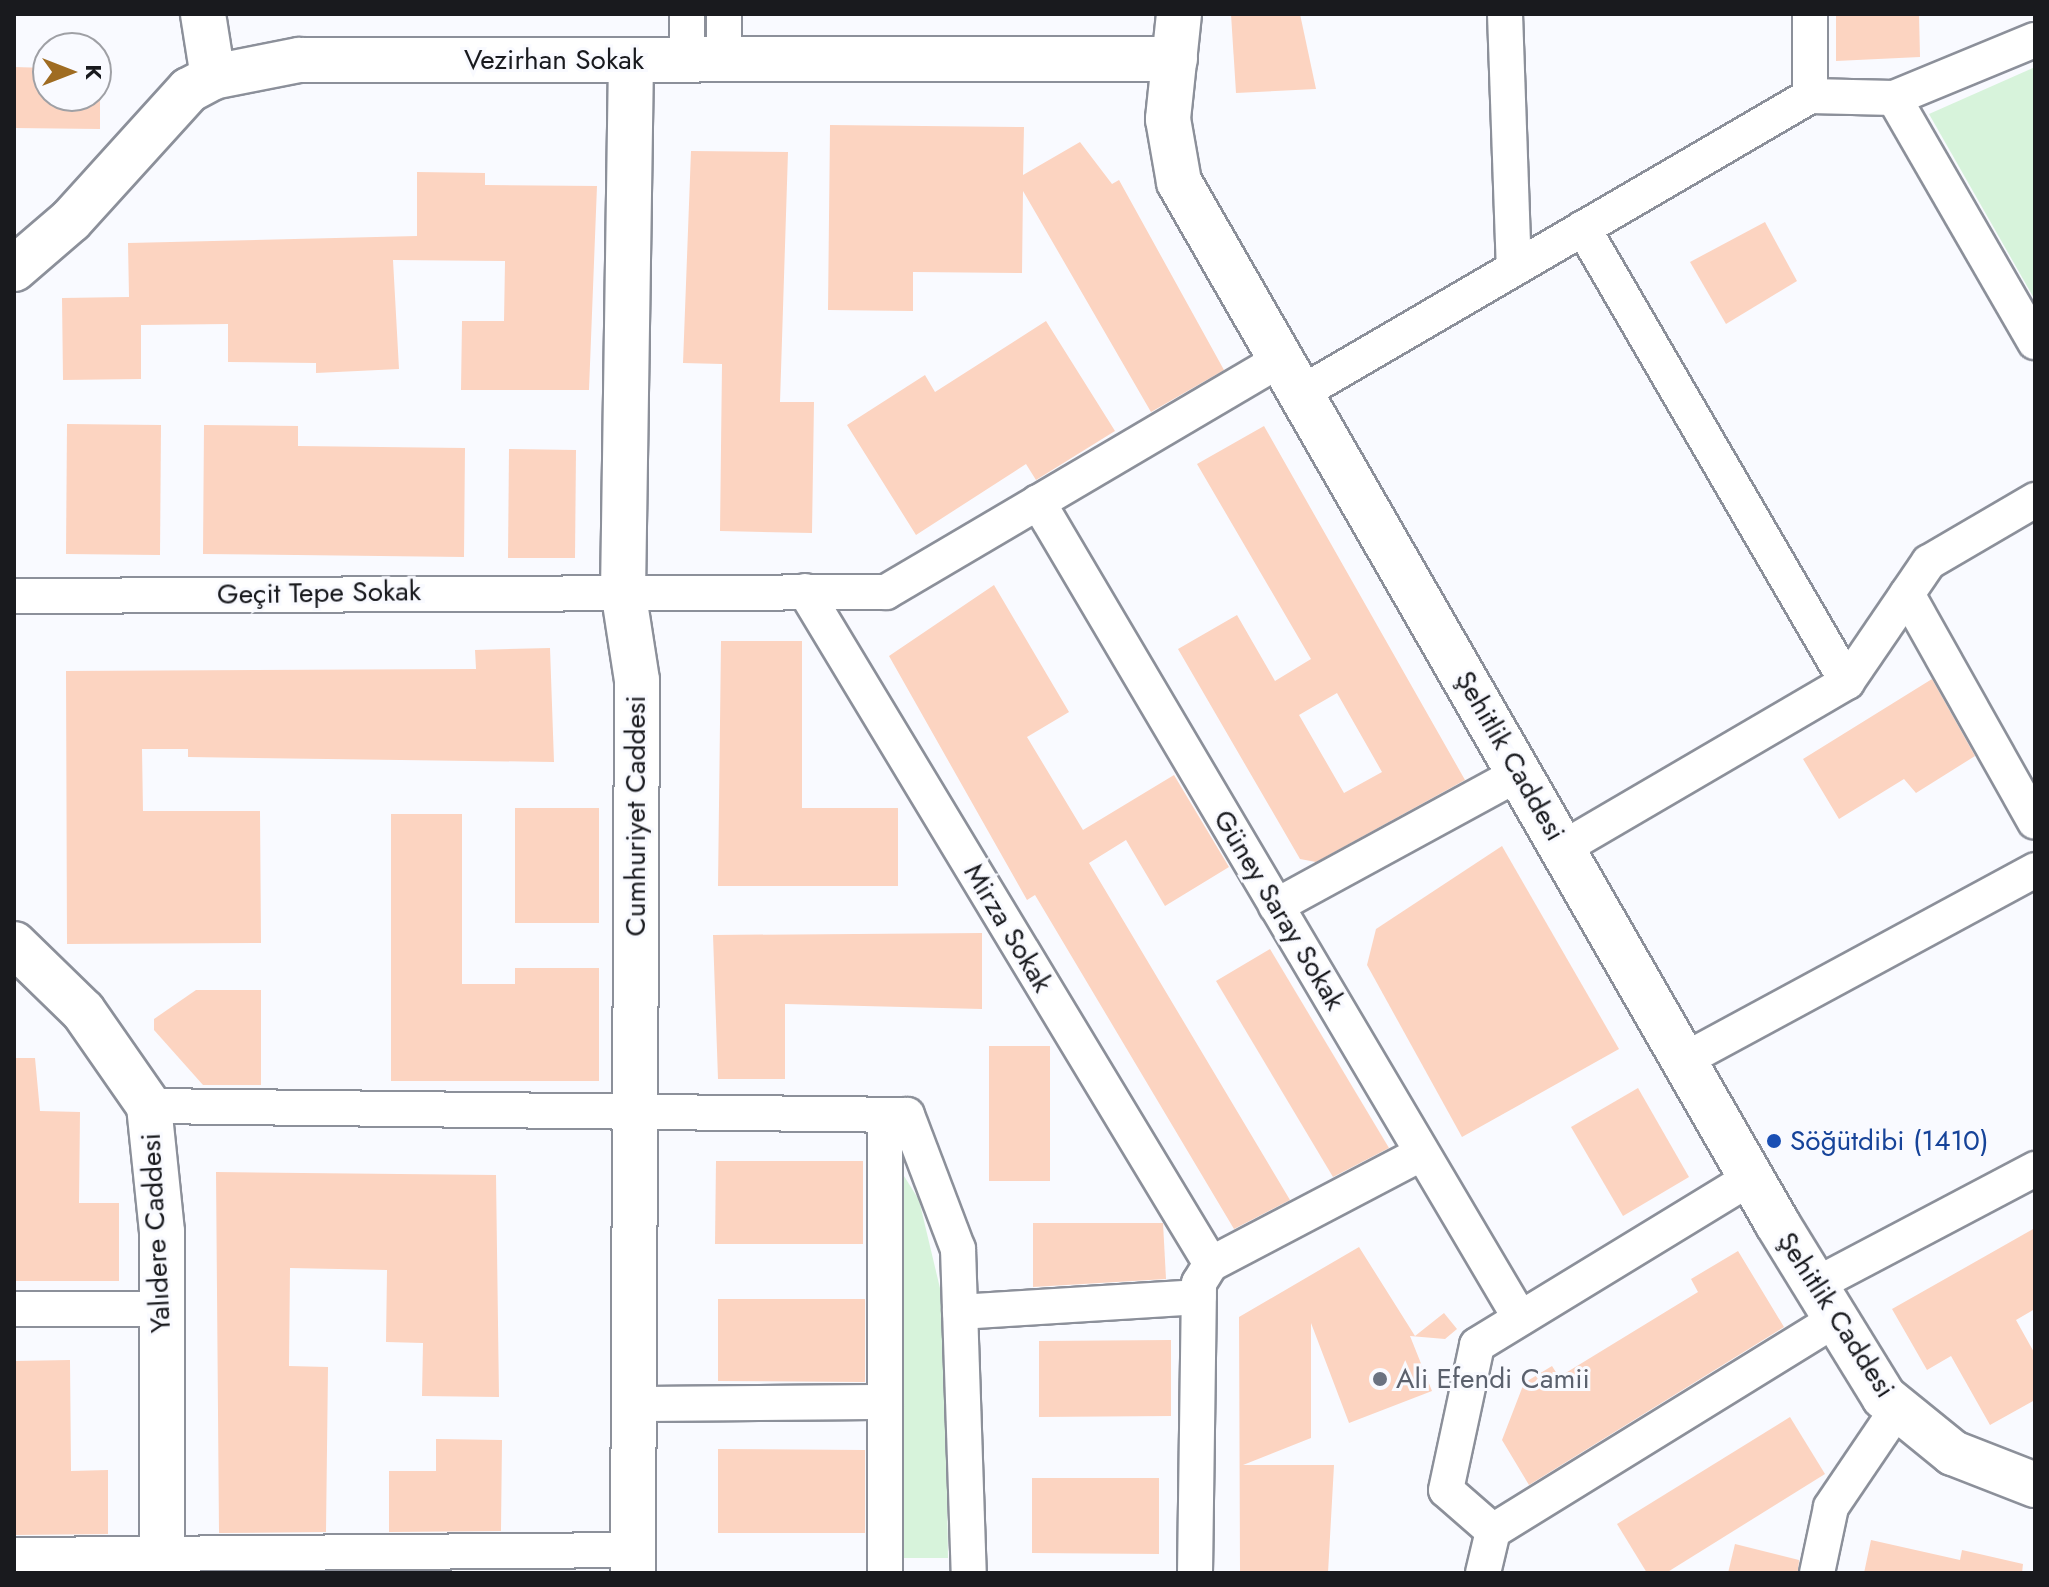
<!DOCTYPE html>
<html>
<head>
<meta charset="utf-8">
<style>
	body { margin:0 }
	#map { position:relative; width:2049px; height:1587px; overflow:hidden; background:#f9faff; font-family:Jost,sans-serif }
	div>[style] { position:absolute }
	.green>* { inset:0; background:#d7f3db }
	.building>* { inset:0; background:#fcd4c1 }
	.roads { filter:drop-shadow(2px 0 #8c909a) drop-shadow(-2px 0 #8c909a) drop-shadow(0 2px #8c909a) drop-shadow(0 -2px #8c909a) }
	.street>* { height:34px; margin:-17px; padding:0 17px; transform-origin:17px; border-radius:17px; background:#fff }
	.secondary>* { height:44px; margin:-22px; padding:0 22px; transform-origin:22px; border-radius:22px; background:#fff }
	.dots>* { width:22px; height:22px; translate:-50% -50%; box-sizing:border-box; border:4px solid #f9faff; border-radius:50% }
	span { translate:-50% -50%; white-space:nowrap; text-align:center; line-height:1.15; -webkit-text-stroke:6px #f9faff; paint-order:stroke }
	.street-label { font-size:28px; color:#191a1e }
	.transit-label { font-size:28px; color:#164399 }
	.left { translate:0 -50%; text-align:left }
	.worship-label { font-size:28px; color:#5b616d }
	.frame { position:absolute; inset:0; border:16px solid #191a1e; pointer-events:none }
	.north { position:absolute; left:32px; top:32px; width:80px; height:80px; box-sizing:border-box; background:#f9faff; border:2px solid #9fa0a5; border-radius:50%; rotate:90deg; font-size:22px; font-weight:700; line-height:32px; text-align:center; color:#191a1e }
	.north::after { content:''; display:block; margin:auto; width:28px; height:36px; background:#9f6c22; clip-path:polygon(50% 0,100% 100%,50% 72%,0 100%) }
</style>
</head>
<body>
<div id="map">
	<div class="green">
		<i style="clip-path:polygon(2035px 67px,2035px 300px,1929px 114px)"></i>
		<i style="clip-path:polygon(899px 1168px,919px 1200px,944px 1305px,948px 1558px,898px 1558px)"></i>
	</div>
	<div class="building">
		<i style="clip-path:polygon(1231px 14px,1300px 14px,1316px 89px,1236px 93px)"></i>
		<i style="clip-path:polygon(1836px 14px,1919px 14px,1920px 57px,1836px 61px)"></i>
		<i style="clip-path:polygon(14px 67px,48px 68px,48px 96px,100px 96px,100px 129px,14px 128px)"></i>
		<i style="clip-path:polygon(830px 125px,1024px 127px,1023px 175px,1080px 142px,1112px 184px,1119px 180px,1224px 370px,1151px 412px,1023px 191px,1022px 273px,913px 272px,913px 311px,828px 310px)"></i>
		<i style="clip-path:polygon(691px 151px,788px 152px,780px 402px,814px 402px,812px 533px,720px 531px,722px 364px,683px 363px)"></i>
		<i style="clip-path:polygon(417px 172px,485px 173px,485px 185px,597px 186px,589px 390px,461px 390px,462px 321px,504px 321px,505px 261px,393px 260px,399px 369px,316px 373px,316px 363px,228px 362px,228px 324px,141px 325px,141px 379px,63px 380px,62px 298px,129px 297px,128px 243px,417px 236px)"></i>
		<i style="clip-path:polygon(1765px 222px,1797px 281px,1726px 324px,1690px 262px)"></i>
		<i style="clip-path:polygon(1046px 321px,1115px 431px,1036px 480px,1026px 464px,916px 535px,847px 425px,925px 375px,935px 392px)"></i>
		<i style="clip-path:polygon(67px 424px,161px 425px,160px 555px,66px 554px)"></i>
		<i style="clip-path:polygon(204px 425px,298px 426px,298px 446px,465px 448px,464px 557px,203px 554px)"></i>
		<i style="clip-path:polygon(evenodd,1264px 426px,1465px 780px,1316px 862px,1300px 859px,1178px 649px,1237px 615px,1275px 681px,1311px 659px,1197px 464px,1264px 426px,1337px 693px,1382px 772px,1344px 793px,1299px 715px,1337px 693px)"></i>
		<i style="clip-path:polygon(509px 449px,576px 450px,575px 558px,508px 558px)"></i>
		<i style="clip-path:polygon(994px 585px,1069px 712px,1027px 737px,1083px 830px,1174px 775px,1229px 867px,1165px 906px,1126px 840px,1089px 863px,1290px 1200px,1234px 1229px,1035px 895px,1027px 900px,889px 656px)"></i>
		<i style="clip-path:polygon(721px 641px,802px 641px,802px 808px,898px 808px,898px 886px,718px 886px)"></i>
		<i style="clip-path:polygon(550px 648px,554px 762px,188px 757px,188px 749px,142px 749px,143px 811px,260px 811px,261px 943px,67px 944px,66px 671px,476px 669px,475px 650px)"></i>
		<i style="clip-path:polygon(1932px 679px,1975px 756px,1916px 793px,1904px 779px,1839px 819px,1803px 759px)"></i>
		<i style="clip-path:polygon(515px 808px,599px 808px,599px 923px,515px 923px)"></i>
		<i style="clip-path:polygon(391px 814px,462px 814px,462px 984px,515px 984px,515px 968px,599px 968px,599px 1081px,391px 1081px)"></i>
		<i style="clip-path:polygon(1502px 846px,1619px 1049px,1462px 1137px,1367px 965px,1376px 929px)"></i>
		<i style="clip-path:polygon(982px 933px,982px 1009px,785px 1004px,785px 1079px,718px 1079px,713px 935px)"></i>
		<i style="clip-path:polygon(1270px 949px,1389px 1148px,1333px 1177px,1216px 981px)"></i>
		<i style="clip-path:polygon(196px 990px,261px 990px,261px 1085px,203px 1085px,154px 1030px,154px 1019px)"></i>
		<i style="clip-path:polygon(989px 1046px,1050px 1046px,1050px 1181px,989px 1181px)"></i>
		<i style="clip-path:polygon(14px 1058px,35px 1058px,40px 1111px,80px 1112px,79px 1203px,119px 1203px,119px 1281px,14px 1281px)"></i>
		<i style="clip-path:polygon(1638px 1088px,1689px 1177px,1623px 1216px,1571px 1127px)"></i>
		<i style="clip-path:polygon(716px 1161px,863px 1161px,863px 1244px,715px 1244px)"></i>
		<i style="clip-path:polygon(216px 1172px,496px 1175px,499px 1397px,422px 1396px,423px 1343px,386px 1342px,387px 1270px,290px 1268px,289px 1366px,328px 1367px,326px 1532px,219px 1533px)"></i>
		<i style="clip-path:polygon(1033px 1223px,1163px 1223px,1166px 1279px,1033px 1287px)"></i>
		<i style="clip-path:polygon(2035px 1228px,2035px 1309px,2016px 1320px,2035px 1354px,2035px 1400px,1990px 1425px,1951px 1356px,1927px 1370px,1892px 1309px)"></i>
		<i style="clip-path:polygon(1359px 1247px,1415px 1336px,1444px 1313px,1457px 1329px,1445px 1339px,1410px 1336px,1432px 1391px,1349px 1423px,1311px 1323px,1311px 1438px,1243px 1465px,1334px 1465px,1328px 1573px,1240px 1573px,1239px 1317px)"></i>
		<i style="clip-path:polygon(1738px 1251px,1784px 1327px,1529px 1485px,1502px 1440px,1524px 1383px,1552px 1366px,1559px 1377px,1698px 1292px,1691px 1279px)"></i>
		<i style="clip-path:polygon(718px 1299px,865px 1299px,865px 1382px,718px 1381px)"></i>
		<i style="clip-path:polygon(1171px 1340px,1171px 1416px,1039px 1417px,1039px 1341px)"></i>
		<i style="clip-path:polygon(70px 1360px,71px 1471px,108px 1470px,108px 1534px,14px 1535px,14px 1361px)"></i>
		<i style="clip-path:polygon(1790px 1417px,1825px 1474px,1666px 1573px,1647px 1573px,1617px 1524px)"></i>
		<i style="clip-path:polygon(436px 1439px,502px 1440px,501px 1531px,389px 1532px,389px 1471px,436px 1471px)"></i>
		<i style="clip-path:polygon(718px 1449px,865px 1450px,865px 1533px,718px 1533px)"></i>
		<i style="clip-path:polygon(1032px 1478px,1159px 1478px,1159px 1554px,1032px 1553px)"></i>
		<i style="clip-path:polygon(1871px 1540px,1960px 1560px,1962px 1550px,2023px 1564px,2022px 1573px,1864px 1573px)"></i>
		<i style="clip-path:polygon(1735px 1544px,1799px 1560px,1798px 1573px,1728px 1573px)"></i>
	</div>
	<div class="roads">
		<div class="street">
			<i style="left:687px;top:14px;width:46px;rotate:90deg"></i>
			<i style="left:1505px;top:14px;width:254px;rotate:88deg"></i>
			<i style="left:1810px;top:14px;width:82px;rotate:90deg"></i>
			<i style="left:724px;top:59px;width:45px;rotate:-90deg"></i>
			<i style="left:1894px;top:98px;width:282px;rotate:60deg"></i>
			<i style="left:1583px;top:228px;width:525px;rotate:59.82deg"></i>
			<i style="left:1301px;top:393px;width:589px;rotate:-30.26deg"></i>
			<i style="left:1810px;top:96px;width:84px;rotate:1.4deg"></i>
			<i style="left:1894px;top:98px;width:152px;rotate:-22.4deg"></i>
			<i style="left:1038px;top:502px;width:948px;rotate:59.43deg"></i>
			<i style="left:805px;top:591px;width:786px;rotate:58.9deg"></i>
			<i style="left:1907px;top:594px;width:261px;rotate:60.7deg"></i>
			<i style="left:14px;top:596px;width:872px;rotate:-0.26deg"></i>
			<i style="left:886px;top:592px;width:459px;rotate:-30.5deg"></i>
			<i style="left:1563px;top:848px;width:329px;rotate:-30.3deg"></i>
			<i style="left:1847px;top:682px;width:145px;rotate:-55.7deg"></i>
			<i style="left:1929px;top:562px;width:123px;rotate:-30.3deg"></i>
			<i style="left:1276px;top:906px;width:278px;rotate:-28.6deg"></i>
			<i style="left:1684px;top:1060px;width:399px;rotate:-28.4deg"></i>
			<i style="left:149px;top:1106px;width:758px;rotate:0.68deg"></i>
			<i style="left:907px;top:1115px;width:143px;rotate:69.2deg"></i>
			<i style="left:958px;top:1249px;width:324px;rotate:88.1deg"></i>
			<i style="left:885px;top:1115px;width:458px;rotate:90deg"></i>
			<i style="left:1815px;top:1285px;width:249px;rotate:-27.8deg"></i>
			<i style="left:14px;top:1309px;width:148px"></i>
			<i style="left:960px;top:1312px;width:239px;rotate:-3.6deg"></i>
			<i style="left:633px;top:1404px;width:252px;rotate:-0.5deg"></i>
			<i style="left:1493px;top:1531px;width:62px;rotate:-138.9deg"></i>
			<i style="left:1446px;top:1490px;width:148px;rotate:-77.9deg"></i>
			<i style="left:1477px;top:1345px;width:321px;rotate:-31.4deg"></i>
			<i style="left:14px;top:1555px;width:619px;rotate:-0.46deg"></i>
			<i style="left:1195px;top:1573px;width:290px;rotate:-89.2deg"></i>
			<i style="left:1199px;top:1283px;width:22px;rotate:-58deg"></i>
			<i style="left:1211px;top:1264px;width:238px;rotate:-27.7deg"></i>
			<i style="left:1483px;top:1573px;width:43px;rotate:-76.6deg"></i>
			<i style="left:1493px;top:1531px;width:403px;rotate:-31.7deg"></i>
			<i style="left:1817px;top:1573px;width:67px;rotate:-78deg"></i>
			<i style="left:1831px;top:1507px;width:120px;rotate:-55.9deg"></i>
		</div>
		<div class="secondary">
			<i style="left:203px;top:14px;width:64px;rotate:81deg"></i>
			<i style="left:1179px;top:14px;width:106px;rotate:96deg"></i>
			<i style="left:1168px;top:119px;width:64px;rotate:80.1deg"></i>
			<i style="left:1179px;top:182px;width:1201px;rotate:60.12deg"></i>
			<i style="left:1777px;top:1223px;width:204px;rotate:58.4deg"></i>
			<i style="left:1884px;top:1397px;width:89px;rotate:39.1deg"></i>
			<i style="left:1953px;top:1453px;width:88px;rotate:21.3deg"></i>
			<i style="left:631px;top:60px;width:530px;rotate:90.86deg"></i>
			<i style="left:623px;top:590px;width:91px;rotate:81.2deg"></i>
			<i style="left:637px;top:680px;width:893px;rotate:90.26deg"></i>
			<i style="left:14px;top:269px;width:75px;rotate:-40.7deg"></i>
			<i style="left:71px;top:220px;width:176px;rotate:-47.8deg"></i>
			<i style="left:189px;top:90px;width:27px;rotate:-28deg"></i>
			<i style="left:213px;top:77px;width:88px;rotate:-11.2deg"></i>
			<i style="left:299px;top:60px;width:876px;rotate:-0.07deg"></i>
			<i style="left:14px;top:944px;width:96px;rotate:44.2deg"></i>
			<i style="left:83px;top:1011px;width:116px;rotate:55.2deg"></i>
			<i style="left:149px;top:1106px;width:127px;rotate:84.1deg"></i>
			<i style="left:162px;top:1232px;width:341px;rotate:90deg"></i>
		</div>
	</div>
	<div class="dots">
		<i style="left:1774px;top:1141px;background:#1a4fb4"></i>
		<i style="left:1380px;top:1379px;background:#6b7280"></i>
	</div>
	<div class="street-label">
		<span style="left:554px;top:60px">Vezirhan Sokak</span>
		<span style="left:319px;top:593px;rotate:-1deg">Geçit Tepe Sokak</span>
		<span style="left:1510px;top:756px;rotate:60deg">Şehitlik Caddesi</span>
		<span style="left:636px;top:816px;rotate:-90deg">Cumhuriyet Caddesi</span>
		<span style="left:1279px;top:910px;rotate:59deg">Güney Saray Sokak</span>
		<span style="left:1008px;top:928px;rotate:59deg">Mirza Sokak</span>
		<span style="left:156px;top:1233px;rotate:-93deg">Yalıdere Caddesi</span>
		<span style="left:1836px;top:1315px;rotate:57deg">Şehitlik Caddesi</span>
	</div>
	<div class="transit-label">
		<span class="left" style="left:1790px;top:1141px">Söğütdibi (1410)</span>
	</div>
	<div class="worship-label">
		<span class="left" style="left:1396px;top:1379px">Ali Efendi Camii</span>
	</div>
	<div class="frame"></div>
	<div class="north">K</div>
</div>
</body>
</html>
